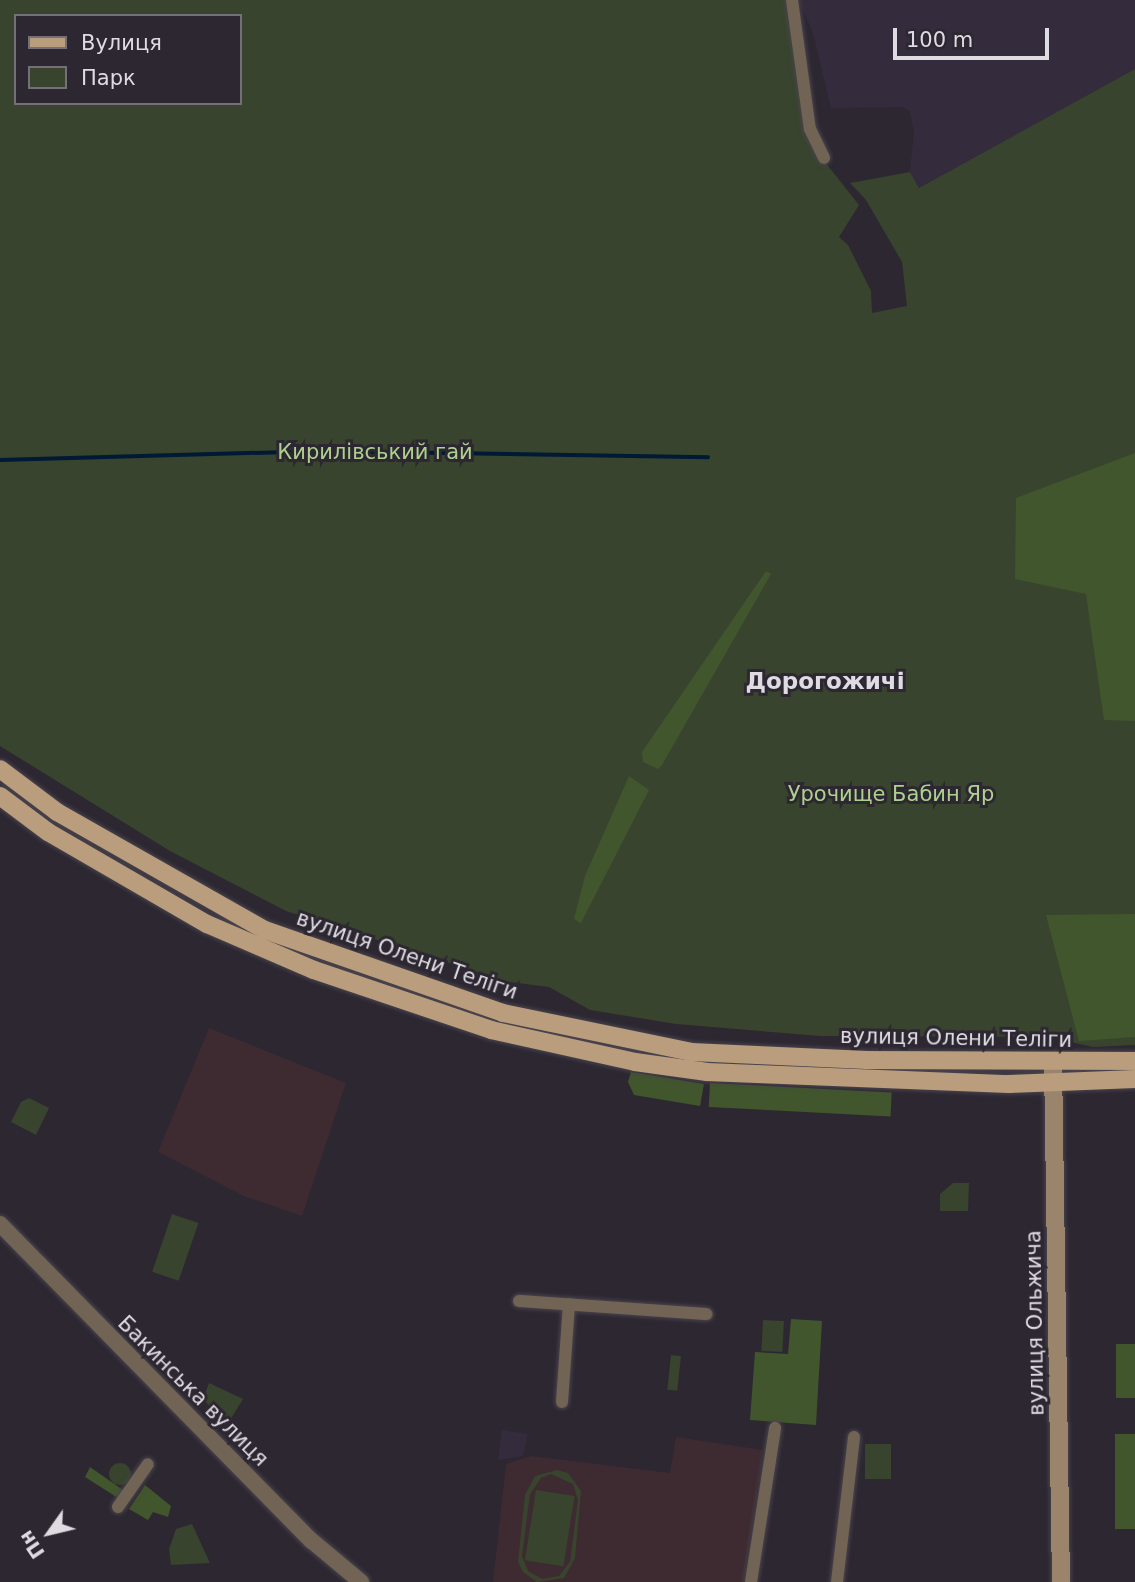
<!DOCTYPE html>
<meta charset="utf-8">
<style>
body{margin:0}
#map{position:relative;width:1135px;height:1582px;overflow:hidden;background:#2c2731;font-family:"DejaVu Sans",sans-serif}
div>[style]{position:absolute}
.built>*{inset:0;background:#342c3c}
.education>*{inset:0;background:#3e2b31}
.green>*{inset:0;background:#38442d;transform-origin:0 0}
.round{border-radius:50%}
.forest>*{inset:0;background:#42562e;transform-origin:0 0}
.stream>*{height:3.5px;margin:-1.75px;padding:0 1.75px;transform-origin:1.75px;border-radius:1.75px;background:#001935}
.roads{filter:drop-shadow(0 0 2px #49444d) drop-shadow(0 0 2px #49444d)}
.minor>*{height:12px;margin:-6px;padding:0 6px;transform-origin:6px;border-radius:6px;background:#726454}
.tertiary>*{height:16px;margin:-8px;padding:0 8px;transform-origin:8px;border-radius:8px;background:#726454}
.secondary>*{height:18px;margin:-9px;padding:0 9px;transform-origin:9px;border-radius:9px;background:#9a846b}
.primary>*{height:18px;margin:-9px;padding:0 9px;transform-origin:9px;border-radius:9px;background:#ba9d7d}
span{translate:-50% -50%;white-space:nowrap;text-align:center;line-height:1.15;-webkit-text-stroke:6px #2c2731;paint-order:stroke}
.park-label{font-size:21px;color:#aed08e}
.street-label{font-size:21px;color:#dfdbe3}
.neighbourhood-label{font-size:23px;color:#dfdbe3;font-weight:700}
.legend{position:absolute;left:14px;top:14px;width:228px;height:91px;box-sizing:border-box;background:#2c2731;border:2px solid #746f78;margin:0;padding:9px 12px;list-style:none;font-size:21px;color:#dfdbe3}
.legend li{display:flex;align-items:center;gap:14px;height:35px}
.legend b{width:35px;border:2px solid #746f78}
.north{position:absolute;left:14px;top:1498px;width:70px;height:70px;-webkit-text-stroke:5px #2c2731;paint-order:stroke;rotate:236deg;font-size:19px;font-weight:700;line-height:28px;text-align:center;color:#dfdbe3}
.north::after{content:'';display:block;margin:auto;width:24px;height:32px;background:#dfdbe3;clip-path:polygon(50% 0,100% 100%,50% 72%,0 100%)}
.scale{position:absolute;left:893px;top:28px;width:156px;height:32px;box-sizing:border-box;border:4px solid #dfdbe3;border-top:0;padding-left:9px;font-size:21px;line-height:24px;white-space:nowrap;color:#dfdbe3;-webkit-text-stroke:5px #2c2731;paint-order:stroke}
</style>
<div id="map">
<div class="built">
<div style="clip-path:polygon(798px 0,1135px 0,1135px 69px,919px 188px,910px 172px,914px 132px,910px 111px,902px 107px,831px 108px,812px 30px)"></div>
<div style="clip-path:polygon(502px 1430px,528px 1434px,523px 1456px,498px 1460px)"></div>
</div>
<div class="education">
<div style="clip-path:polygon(209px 1028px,346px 1083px,302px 1216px,244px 1196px,158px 1152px)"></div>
<div style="clip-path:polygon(676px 1437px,763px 1450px,744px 1582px,493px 1582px,506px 1464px,531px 1456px,670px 1473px)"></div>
</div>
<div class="green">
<div style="clip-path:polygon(evenodd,0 0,790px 0,821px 157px,859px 205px,839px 237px,848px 245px,871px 291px,872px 313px,907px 306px,902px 262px,866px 200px,850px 183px,910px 172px,919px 188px,1135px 69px,1135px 1045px,1093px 1047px,1048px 1037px,820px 1036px,676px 1024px,590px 1010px,549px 987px,509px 982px,286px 911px,170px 851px,0 746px,0 0,16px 16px,240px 16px,240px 103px,16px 103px,16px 16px)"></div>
<div style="clip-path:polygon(29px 1098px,49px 1108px,36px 1135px,11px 1122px,21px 1102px)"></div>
<div style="clip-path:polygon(953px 1183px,969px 1183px,968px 1211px,940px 1211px,940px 1194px)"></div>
<div style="left:172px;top:1214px;width:28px;height:61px;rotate:19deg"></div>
<div style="left:763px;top:1320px;width:21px;height:31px;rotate:3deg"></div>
<div style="left:671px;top:1355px;width:10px;height:35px;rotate:6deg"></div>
<div style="clip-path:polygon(209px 1383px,243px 1399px,227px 1425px,203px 1399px)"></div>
<div style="left:865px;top:1444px;width:26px;height:35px"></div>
<div class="round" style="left:109px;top:1463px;width:22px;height:22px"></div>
<div style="clip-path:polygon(evenodd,557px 1470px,568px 1473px,581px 1491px,575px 1558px,564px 1578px,537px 1582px,523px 1572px,518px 1562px,525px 1495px,535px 1476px,557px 1470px,551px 1474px,573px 1484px,578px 1500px,570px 1562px,559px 1576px,542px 1579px,528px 1571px,522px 1556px,530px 1494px,541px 1478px,551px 1474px)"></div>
<div style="left:536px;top:1490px;width:39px;height:71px;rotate:9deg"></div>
<div style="clip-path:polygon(192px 1524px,210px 1563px,171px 1565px,169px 1549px,176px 1529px)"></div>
</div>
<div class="forest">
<div style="clip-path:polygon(1135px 453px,1135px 721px,1104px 720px,1086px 594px,1015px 579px,1016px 498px)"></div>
<div style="clip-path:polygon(766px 571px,771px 574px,662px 765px,658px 769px,643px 762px,642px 752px)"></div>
<div style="clip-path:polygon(629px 776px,649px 790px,581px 923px,574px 919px,585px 876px)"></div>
<div style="clip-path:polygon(1135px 914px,1135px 1037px,1079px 1041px,1046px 915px)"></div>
<div style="clip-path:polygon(631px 1072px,704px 1084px,700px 1106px,634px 1095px,628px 1082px)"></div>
<div style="left:710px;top:1083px;width:182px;height:24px;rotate:3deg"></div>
<div style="clip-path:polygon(791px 1319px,822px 1321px,816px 1425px,750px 1420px,755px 1352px,788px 1354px)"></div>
<div style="left:1116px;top:1344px;width:19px;height:54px"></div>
<div style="left:1115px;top:1434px;width:20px;height:95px"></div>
<div style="clip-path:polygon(90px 1467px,123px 1490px,118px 1498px,85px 1477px)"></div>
<div style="clip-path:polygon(145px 1485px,171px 1506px,168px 1517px,153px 1512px,148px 1520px,129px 1509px)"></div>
</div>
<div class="stream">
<div style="left:0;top:460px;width:314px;rotate:-1.6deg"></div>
<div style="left:314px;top:451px;width:394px;rotate:0.9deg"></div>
</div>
<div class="roads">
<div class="minor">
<div style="left:792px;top:0;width:130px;rotate:82.1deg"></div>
<div style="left:810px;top:129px;width:32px;rotate:64deg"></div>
<div style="left:519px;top:1301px;width:188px;rotate:4deg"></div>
<div style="left:562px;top:1402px;width:98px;rotate:-85.9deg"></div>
<div style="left:118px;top:1507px;width:52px;rotate:-55.1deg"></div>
<div style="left:751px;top:1582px;width:156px;rotate:-81.1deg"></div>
<div style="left:837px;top:1582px;width:146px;rotate:-83.3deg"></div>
</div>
<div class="tertiary">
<div style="left:0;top:1224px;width:445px;rotate:45.5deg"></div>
<div style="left:312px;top:1541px;width:64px;rotate:39.9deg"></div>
</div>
<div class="secondary">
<div style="left:1053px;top:1063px;width:519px;rotate:89.12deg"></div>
</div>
<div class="primary">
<div style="left:0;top:769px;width:71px;rotate:37deg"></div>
<div style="left:57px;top:812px;width:239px;rotate:29.6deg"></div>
<div style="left:265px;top:930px;width:252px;rotate:19.2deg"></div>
<div style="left:503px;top:1013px;width:192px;rotate:11.7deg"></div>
<div style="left:691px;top:1052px;width:176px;rotate:2.6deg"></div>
<div style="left:867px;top:1060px;width:268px;rotate:0.2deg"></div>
<div style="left:0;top:796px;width:60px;rotate:36.9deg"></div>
<div style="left:48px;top:832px;width:184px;rotate:30.1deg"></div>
<div style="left:207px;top:924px;width:116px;rotate:23.3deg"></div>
<div style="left:314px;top:970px;width:187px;rotate:18.7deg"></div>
<div style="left:491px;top:1030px;width:148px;rotate:12.5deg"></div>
<div style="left:635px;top:1062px;width:73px;rotate:7.9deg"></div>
<div style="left:707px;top:1072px;width:302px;rotate:2.3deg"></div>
<div style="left:1009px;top:1084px;width:126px;rotate:-2.3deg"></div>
</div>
</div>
<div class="park-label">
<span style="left:375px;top:452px">Кирилівський гай</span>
<span style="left:891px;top:794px">Урочище Бабин Яр</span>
</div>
<div class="street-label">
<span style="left:407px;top:955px;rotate:19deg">вулиця Олени Теліги</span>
<span style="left:956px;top:1038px;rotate:1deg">вулиця Олени Теліги</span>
<span style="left:1035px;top:1323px;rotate:-91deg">вулиця Ольжича</span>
<span style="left:193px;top:1391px;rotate:45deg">Бакинська вулиця</span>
</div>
<div class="neighbourhood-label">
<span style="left:825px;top:681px">Дорогожичі</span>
</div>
<ul class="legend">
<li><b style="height:9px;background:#ba9d7d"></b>Вулиця</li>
<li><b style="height:19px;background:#38442d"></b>Парк</li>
</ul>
<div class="north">Пн</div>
<div class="scale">100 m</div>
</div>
